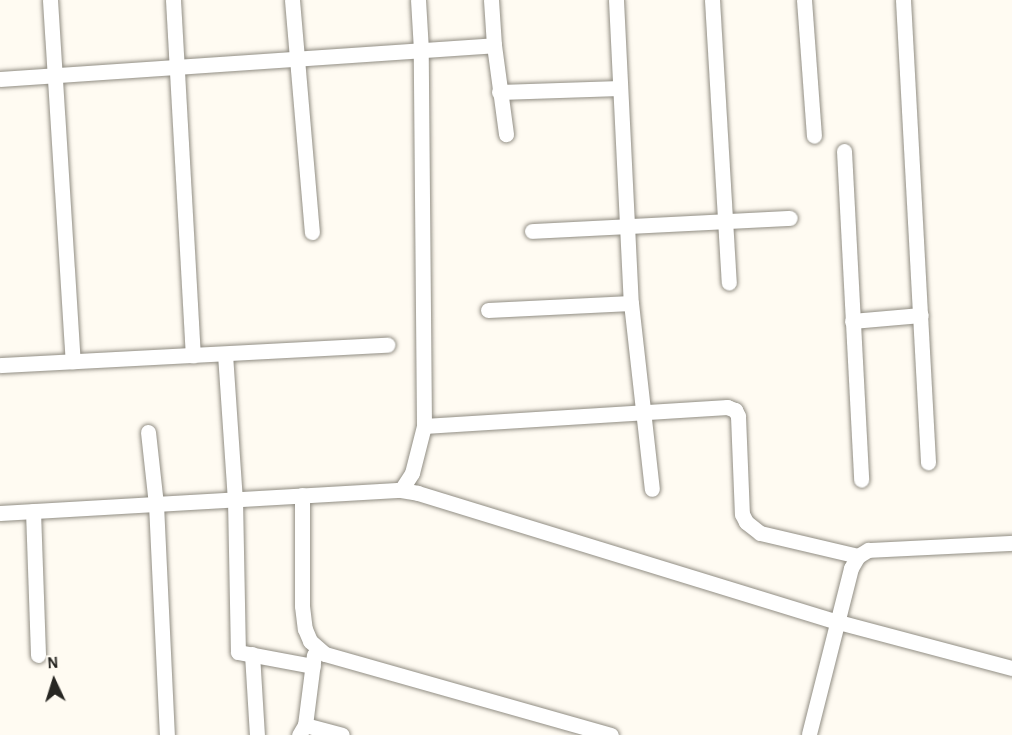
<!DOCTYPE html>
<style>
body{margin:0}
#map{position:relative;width:1012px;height:735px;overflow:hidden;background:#fffbf2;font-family:"Alegreya Sans",sans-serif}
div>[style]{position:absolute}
.roads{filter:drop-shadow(0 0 2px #918d83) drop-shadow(0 0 2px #918d83)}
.street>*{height:15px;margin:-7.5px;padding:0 7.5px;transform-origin:7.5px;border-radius:7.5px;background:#fff}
span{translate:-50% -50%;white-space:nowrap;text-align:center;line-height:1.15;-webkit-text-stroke:6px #fffbf2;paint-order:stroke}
.north{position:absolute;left:24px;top:651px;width:60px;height:60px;-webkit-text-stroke:4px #fffbf2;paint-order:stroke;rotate:356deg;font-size:16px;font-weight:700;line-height:24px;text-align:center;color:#272622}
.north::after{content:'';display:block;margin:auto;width:21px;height:27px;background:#272622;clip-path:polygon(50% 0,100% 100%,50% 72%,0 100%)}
</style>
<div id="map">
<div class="roads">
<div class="street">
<div style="left:50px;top:0;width:362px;rotate:86.4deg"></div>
<div style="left:173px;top:0;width:356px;rotate:86.8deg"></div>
<div style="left:292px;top:0;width:233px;rotate:85.1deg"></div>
<div style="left:491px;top:0;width:45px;rotate:86.2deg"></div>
<div style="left:494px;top:45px;width:90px;rotate:82.3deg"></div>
<div style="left:616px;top:0;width:303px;rotate:87.2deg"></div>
<div style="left:631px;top:303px;width:187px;rotate:83.6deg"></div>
<div style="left:712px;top:0;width:283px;rotate:86.6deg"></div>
<div style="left:804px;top:0;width:136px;rotate:85.8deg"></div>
<div style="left:903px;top:0;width:463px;rotate:86.9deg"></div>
<div style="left:0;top:79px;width:495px;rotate:-3.9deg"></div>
<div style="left:499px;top:92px;width:121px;rotate:-1.9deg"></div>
<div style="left:844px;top:151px;width:329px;rotate:87deg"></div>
<div style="left:532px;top:231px;width:258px;rotate:-2.9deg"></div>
<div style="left:488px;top:310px;width:143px;rotate:-2.8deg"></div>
<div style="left:852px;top:321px;width:69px;rotate:-5deg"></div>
<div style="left:225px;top:354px;width:145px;rotate:86.1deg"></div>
<div style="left:235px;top:499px;width:153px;rotate:88.9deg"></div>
<div style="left:238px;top:652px;width:76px;rotate:10.6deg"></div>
<div style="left:0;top:365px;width:388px;rotate:-3deg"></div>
<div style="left:424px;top:426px;width:304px;rotate:-3.6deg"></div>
<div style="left:727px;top:407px;width:9px;rotate:21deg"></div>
<div style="left:735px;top:410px;width:7px;rotate:63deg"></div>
<div style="left:738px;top:416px;width:98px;rotate:87.7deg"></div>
<div style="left:742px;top:514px;width:9px;rotate:63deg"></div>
<div style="left:746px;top:522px;width:18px;rotate:38deg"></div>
<div style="left:760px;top:533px;width:101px;rotate:13.2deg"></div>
<div style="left:148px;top:432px;width:72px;rotate:83.7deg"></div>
<div style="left:156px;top:504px;width:231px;rotate:87.3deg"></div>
<div style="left:401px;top:490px;width:20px;rotate:-57deg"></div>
<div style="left:412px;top:473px;width:49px;rotate:-75.7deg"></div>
<div style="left:424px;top:426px;width:376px;rotate:-90.5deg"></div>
<div style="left:421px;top:50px;width:50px;rotate:-93.4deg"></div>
<div style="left:302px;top:495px;width:111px;rotate:90deg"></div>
<div style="left:302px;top:606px;width:23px;rotate:83deg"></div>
<div style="left:305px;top:629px;width:13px;rotate:67deg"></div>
<div style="left:310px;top:641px;width:20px;rotate:41deg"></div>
<div style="left:325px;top:654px;width:297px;rotate:15.8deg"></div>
<div style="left:33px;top:511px;width:144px;rotate:88deg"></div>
<div style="left:0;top:513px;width:402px;rotate:-3.3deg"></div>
<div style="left:401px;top:490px;width:17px;rotate:10deg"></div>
<div style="left:418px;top:493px;width:439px;rotate:17.1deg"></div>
<div style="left:838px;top:622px;width:180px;rotate:14.8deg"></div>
<div style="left:252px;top:654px;width:81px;rotate:86.5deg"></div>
<div style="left:305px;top:725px;width:38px;rotate:15deg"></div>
<div style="left:809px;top:734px;width:171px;rotate:-75.8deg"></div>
<div style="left:851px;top:568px;width:14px;rotate:-60deg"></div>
<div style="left:858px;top:556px;width:12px;rotate:-31deg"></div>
<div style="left:868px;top:550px;width:144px;rotate:-2.8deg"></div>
<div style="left:299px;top:735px;width:12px;rotate:-59deg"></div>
<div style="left:305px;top:725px;width:71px;rotate:-82.7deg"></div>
</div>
</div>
<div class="north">N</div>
</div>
